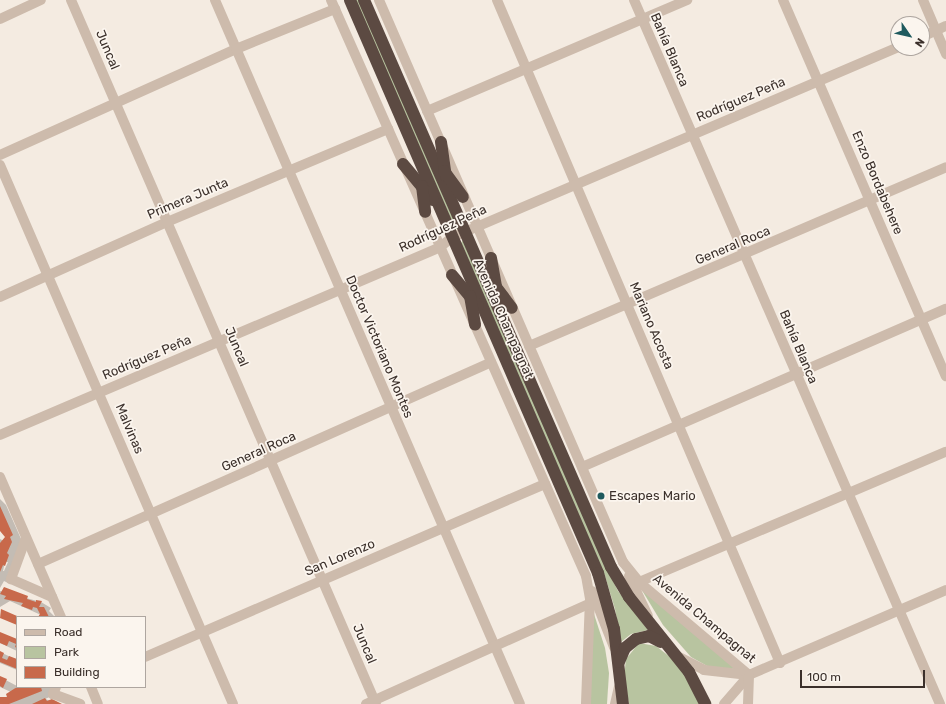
<!DOCTYPE html>
<meta charset="utf-8">
<style>
body{margin:0}
#map{position:relative;width:946px;height:704px;overflow:hidden;background:#f4ebe1;font-family:Rubik,sans-serif}
div>[style]{position:absolute}
.green>*{inset:0;background:#b8c4a0}
.shadow>*{inset:0;background:#0003}
.building>*{inset:0;background:#c8694b}
.minor>*{height:10px;margin:-5px;padding:0 5px;transform-origin:5px;border-radius:5px;background:#cdbbac}
.highway>*{height:12px;margin:-6px;padding:0 6px;transform-origin:6px;border-radius:6px;background:#5c4a42}
.dots>*{width:11px;height:11px;translate:-50% -50%;box-sizing:border-box;border:2px solid #fbf5ee;border-radius:50%}
span{translate:-50% -50%;white-space:nowrap;text-align:center;line-height:1.15;-webkit-text-stroke:3.5px #fbf5ee;paint-order:stroke}
.street-label{font-size:13px;color:#3b302b}
.poi-label{font-size:13px;color:#3b302b}
.left{translate:0 -50%;text-align:left}
.legend{position:absolute;left:16px;top:616px;width:130px;height:72px;box-sizing:border-box;background:#fbf5ee;border:1px solid #aea6a0;margin:0;padding:5px 7px;list-style:none;font-size:12px;color:#3b302b}
.legend li{display:flex;align-items:center;gap:8px;height:20px}
.legend b{width:20px;border:1px solid #aea6a0}
.north{position:absolute;left:890px;top:16px;width:40px;height:40px;box-sizing:border-box;background:#fbf5ee;border:1px solid #aea6a0;border-radius:50%;rotate:124deg;font-size:11px;font-weight:700;line-height:16px;text-align:center;color:#3b302b}
.north::after{content:'';display:block;margin:auto;width:14px;height:18px;background:#1f5a5e;clip-path:polygon(50% 0,100% 100%,50% 72%,0 100%)}
.scale{position:absolute;left:800px;top:670px;width:125px;height:18px;box-sizing:border-box;border:2px solid #3b302b;border-top:0;padding-left:5px;font-size:12px;line-height:14px;white-space:nowrap;color:#3b302b;-webkit-text-stroke:3px #fbf5ee;paint-order:stroke}
</style>
<div id="map">
<div class="green">
<div style="clip-path:polygon(355px 0,361px 0,459px 229px,455px 229px)"></div>
<div style="clip-path:polygon(463px 240px,610px 575px,618px 591px,648px 630px,631px 634px,621px 642px,615px 609px,605px 576px,461px 243px)"></div>
<div style="clip-path:polygon(640px 587px,736px 669px,709px 667px,691px 657px,663px 625px)"></div>
<div style="clip-path:polygon(593px 611px,605px 648px,609px 673px,607px 704px,590px 704px)"></div>
<div style="clip-path:polygon(639px 643px,656px 646px,670px 657px,683px 673px,700px 704px,629px 704px,624px 677px,626px 659px)"></div>
</div>
<div class="shadow">
<div style="clip-path:polygon(evenodd,0 499px,6px 505px,22px 541px,8px 583px,4px 581px,0 588px,0 539px,4px 541px,6px 536px,0 529px,0 499px,5px 562px,8px 562px,4px 571px,3px 571px,5px 562px)"></div>
<div style="clip-path:polygon(0 591px,41px 602px,51px 608px,49px 611px,55px 617px,38px 617px,41px 615px,10px 601px,0 607px)"></div>
<div style="clip-path:polygon(0 633px,17px 640px,17px 651px,0 643px)"></div>
<div style="clip-path:polygon(0 652px,17px 660px,17px 670px,0 663px)"></div>
<div style="clip-path:polygon(0 677px,17px 686px,15px 689px,57px 687px,52px 696px,45px 699px,60px 704px,0 704px,0 697px,3px 699px,13px 693px,0 687px)"></div>
</div>
<div class="building">
<div style="clip-path:polygon(0 506px,13px 535px,10px 537px,12px 542px,7px 553px,9px 555px,5px 566px,3px 565px,0 572px,0 543px,5px 537px,0 531px)"></div>
<div style="clip-path:polygon(4px 587px,28px 596px,27px 599px,36px 602px,36px 600px,42px 601px,39px 607px,44px 607px,49px 617px,38px 617px,40px 614px,37px 608px,33px 607px,32px 610px,21px 606px,23px 603px,4px 599px,6px 596px,0 594px)"></div>
<div style="clip-path:polygon(1px 609px,17px 616px,17px 625px,0 618px)"></div>
<div style="clip-path:polygon(0 632px,17px 639px,17px 648px,15px 647px,16px 644px,9px 641px,7px 646px,0 643px)"></div>
<div style="clip-path:polygon(0 651px,4px 653px,2px 658px,7px 660px,9px 656px,17px 659px,17px 669px,0 662px)"></div>
<div style="clip-path:polygon(0 676px,7px 679px,3px 688px,0 686px)"></div>
<div style="clip-path:polygon(17px 687px,41px 687px,42px 691px,9px 704px,0 704px,0 697px,7px 697px,6px 694px)"></div>
<div style="clip-path:polygon(45px 698px,47px 701px,52px 699px,62px 704px,32px 704px)"></div>
</div>
<div class="minor">
<div style="left:71px;top:0;width:767px;rotate:66.58deg"></div>
<div style="left:215px;top:0;width:767px;rotate:66.58deg"></div>
<div style="left:331px;top:0;width:630px;rotate:66.12deg"></div>
<div style="left:586px;top:576px;width:23px;rotate:80deg"></div>
<div style="left:590px;top:599px;width:105px;rotate:92.2deg"></div>
<div style="left:379px;top:0;width:613px;rotate:66.53deg"></div>
<div style="left:623px;top:562px;width:26px;rotate:51deg"></div>
<div style="left:639px;top:582px;width:144px;rotate:40.2deg"></div>
<div style="left:497px;top:0;width:721px;rotate:66.88deg"></div>
<div style="left:634px;top:0;width:768px;rotate:66.51deg"></div>
<div style="left:783px;top:0;width:410px;rotate:66.6deg"></div>
<div style="left:923px;top:0;width:59px;rotate:66.9deg"></div>
<div style="left:0;top:19px;width:45px;rotate:-24.9deg"></div>
<div style="left:922px;top:37px;width:26px;rotate:-25deg"></div>
<div style="left:427px;top:111px;width:283px;rotate:-23.1deg"></div>
<div style="left:0;top:155px;width:259px;rotate:-24.2deg"></div>
<div style="left:236px;top:49px;width:107px;rotate:-22deg"></div>
<div style="left:0;top:165px;width:587px;rotate:66.62deg"></div>
<div style="left:0;top:297px;width:183px;rotate:-24.2deg"></div>
<div style="left:167px;top:222px;width:240px;rotate:-22.8deg"></div>
<div style="left:529px;top:346px;width:454px;rotate:-23.2deg"></div>
<div style="left:0;top:435px;width:478px;rotate:-23.1deg"></div>
<div style="left:440px;top:247px;width:16px;rotate:-38deg"></div>
<div style="left:453px;top:237px;width:484px;rotate:-23.1deg"></div>
<div style="left:582px;top:467px;width:397px;rotate:-23.5deg"></div>
<div style="left:0;top:477px;width:153px;rotate:66.5deg"></div>
<div style="left:26px;top:538px;width:44px;rotate:110.1deg"></div>
<div style="left:11px;top:579px;width:45px;rotate:23.7deg"></div>
<div style="left:38px;top:564px;width:496px;rotate:-24deg"></div>
<div style="left:629px;top:576px;width:44px;rotate:64.6deg"></div>
<div style="left:639px;top:582px;width:333px;rotate:-23deg"></div>
<div style="left:592px;top:591px;width:60px;rotate:68.6deg"></div>
<div style="left:145px;top:657px;width:436px;rotate:-23.4deg"></div>
<div style="left:679px;top:657px;width:28px;rotate:27deg"></div>
<div style="left:704px;top:670px;width:45px;rotate:6.3deg"></div>
<div style="left:749px;top:675px;width:215px;rotate:-23.3deg"></div>
<div style="left:56px;top:687px;width:8px;rotate:113deg"></div>
<div style="left:53px;top:694px;width:29px;rotate:20deg"></div>
<div style="left:91px;top:687px;width:18px;rotate:68deg"></div>
<div style="left:366px;top:704px;width:244px;rotate:-24.2deg"></div>
<div style="left:615px;top:704px;width:17px;rotate:-77deg"></div>
<div style="left:724px;top:704px;width:38px;rotate:-49deg"></div>
<div style="left:748px;top:704px;width:29px;rotate:-88deg"></div>
</div>
<div class="highway">
<div style="left:350px;top:0;width:624px;rotate:66.6deg"></div>
<div style="left:598px;top:573px;width:58px;rotate:74.1deg"></div>
<div style="left:614px;top:629px;width:76px;rotate:83.2deg"></div>
<div style="left:364px;top:0;width:618px;rotate:66.46deg"></div>
<div style="left:611px;top:567px;width:35px;rotate:59deg"></div>
<div style="left:629px;top:597px;width:96px;rotate:51.3deg"></div>
<div style="left:689px;top:672px;width:36px;rotate:63deg"></div>
<div style="left:441px;top:142px;width:34px;rotate:82deg"></div>
<div style="left:403px;top:164px;width:47px;rotate:50.2deg"></div>
<div style="left:444px;top:171px;width:32px;rotate:54deg"></div>
<div style="left:422px;top:186px;width:26px;rotate:83deg"></div>
<div style="left:491px;top:258px;width:34px;rotate:80deg"></div>
<div style="left:452px;top:275px;width:40px;rotate:50deg"></div>
<div style="left:493px;top:283px;width:31px;rotate:53deg"></div>
<div style="left:470px;top:296px;width:29px;rotate:80deg"></div>
<div style="left:619px;top:662px;width:15px;rotate:-67deg"></div>
<div style="left:625px;top:648px;width:14px;rotate:-39deg"></div>
<div style="left:636px;top:639px;width:13px;rotate:-13deg"></div>
<div style="left:649px;top:636px;width:13px;rotate:27deg"></div>
</div>
<div class="dots">
<div style="left:601px;top:496px;background:#1f5a5e"></div>
</div>
<div class="street-label">
<span style="left:107px;top:50px;rotate:67deg">Juncal</span>
<span style="left:669px;top:50px;rotate:67deg">Bahía Blanca</span>
<span style="left:741px;top:100px;rotate:-23deg">Rodríguez Peña</span>
<span style="left:877px;top:183px;rotate:67deg">Enzo Bordabehere</span>
<span style="left:188px;top:199px;rotate:-23deg">Primera Junta</span>
<span style="left:443px;top:229px;rotate:-25deg">Rodríguez Peña</span>
<span style="left:733px;top:246px;rotate:-23deg">General Roca</span>
<span style="left:503px;top:319px;rotate:66deg">Avenida Champagnat</span>
<span style="left:651px;top:326px;rotate:67deg">Mariano Acosta</span>
<span style="left:236px;top:347px;rotate:67deg">Juncal</span>
<span style="left:379px;top:347px;rotate:67deg">Doctor Victoriano Montes</span>
<span style="left:798px;top:347px;rotate:67deg">Bahía Blanca</span>
<span style="left:147px;top:358px;rotate:-23deg">Rodríguez Peña</span>
<span style="left:129px;top:429px;rotate:67deg">Malvinas</span>
<span style="left:259px;top:452px;rotate:-24deg">General Roca</span>
<span style="left:340px;top:558px;rotate:-23deg">San Lorenzo</span>
<span style="left:704px;top:619px;rotate:40deg">Avenida Champagnat</span>
<span style="left:364px;top:644px;rotate:67deg">Juncal</span>
</div>
<div class="poi-label">
<span class="left" style="left:609px;top:496px">Escapes Mario</span>
</div>
<ul class="legend">
<li><b style="height:5px;background:#cdbbac"></b>Road</li>
<li><b style="height:11px;background:#b8c4a0"></b>Park</li>
<li><b style="height:11px;background:#c8694b"></b>Building</li>
</ul>
<div class="north">N</div>
<div class="scale">100 m</div>
</div>
